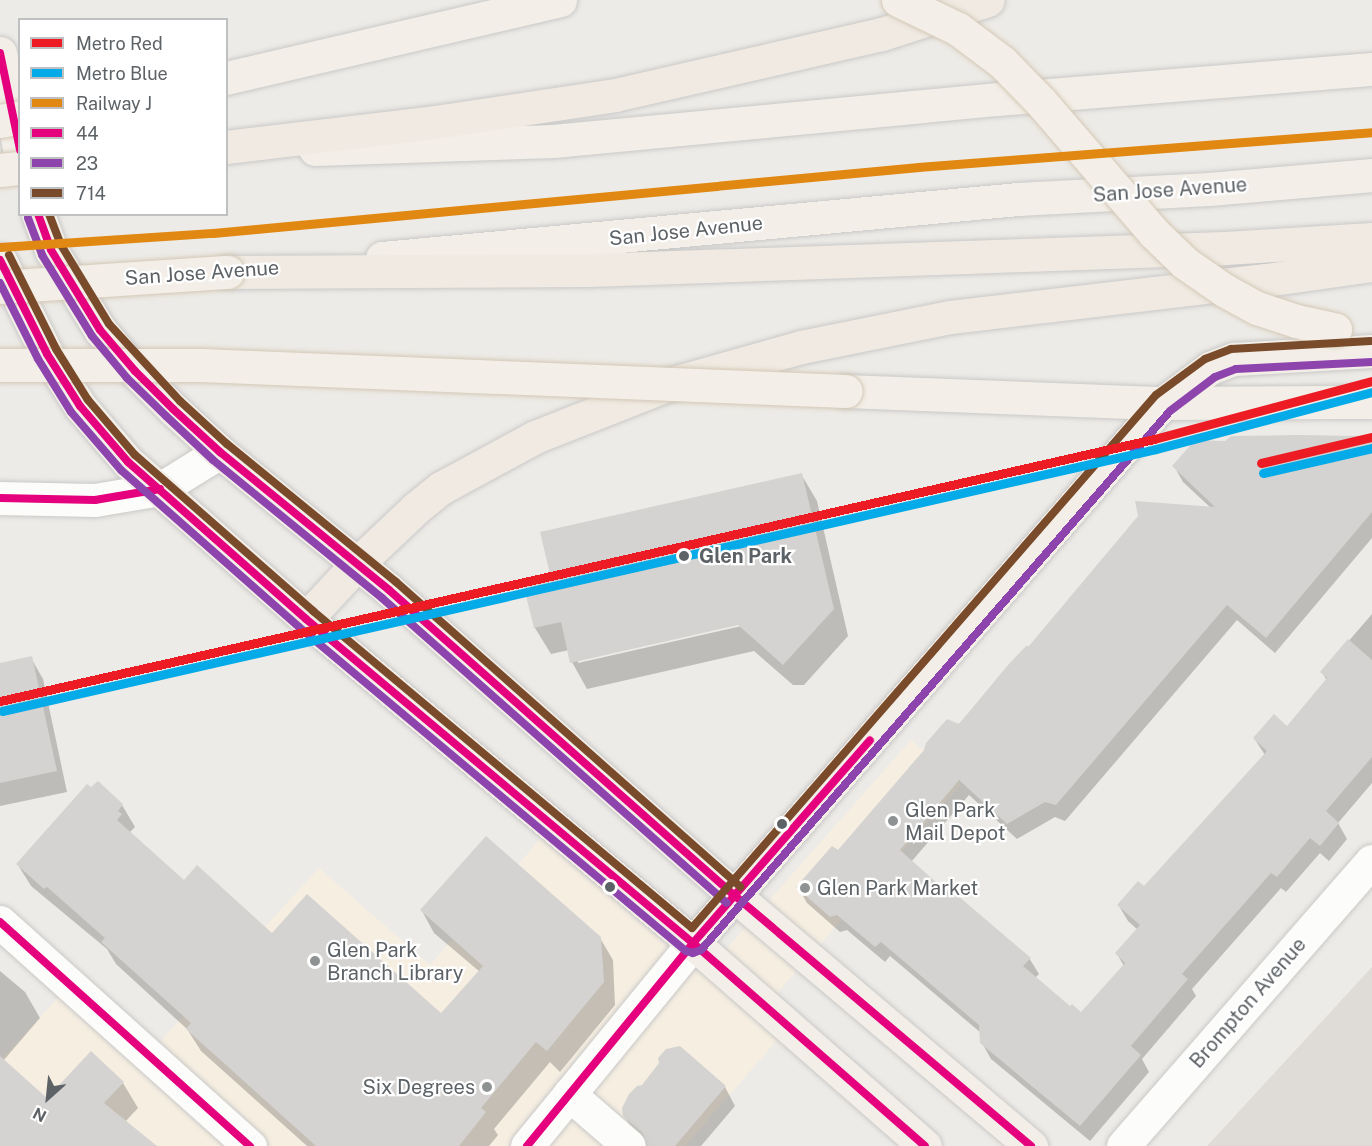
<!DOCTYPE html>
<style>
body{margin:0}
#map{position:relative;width:1372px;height:1146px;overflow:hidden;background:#edebe7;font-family:"Public Sans",sans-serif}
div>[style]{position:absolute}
.commercial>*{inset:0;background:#f6eee1}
.education>*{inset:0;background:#dfdbd7}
.shadow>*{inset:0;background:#0003}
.building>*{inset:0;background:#d4d3d1}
.roads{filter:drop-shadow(0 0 2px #c9c9c8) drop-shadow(0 0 2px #c9c9c8)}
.minor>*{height:33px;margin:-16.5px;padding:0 16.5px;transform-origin:16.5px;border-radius:16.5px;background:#fcfcfb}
.major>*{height:33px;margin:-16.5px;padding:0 16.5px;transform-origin:16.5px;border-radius:16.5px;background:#f3efe8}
.highway>*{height:33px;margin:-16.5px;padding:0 16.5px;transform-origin:16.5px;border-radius:16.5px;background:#f0eae2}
.bridges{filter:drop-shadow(0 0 2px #d4c8b6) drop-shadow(0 0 2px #d4c8b6)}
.major-bridge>*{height:33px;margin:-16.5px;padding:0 16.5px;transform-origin:16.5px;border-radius:16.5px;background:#f3efe8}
.bus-1>*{height:8px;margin:-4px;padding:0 4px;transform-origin:4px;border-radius:4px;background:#e5007d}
.bus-2>*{height:8px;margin:-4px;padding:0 4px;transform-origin:4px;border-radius:4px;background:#8e44ad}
.bus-3>*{height:8px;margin:-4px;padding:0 4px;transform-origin:4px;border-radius:4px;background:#7a4b2a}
.rail-1>*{height:9px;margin:-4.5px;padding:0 4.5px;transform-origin:4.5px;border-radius:4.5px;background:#e18813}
.metro-1>*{height:9px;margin:-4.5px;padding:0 4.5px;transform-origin:4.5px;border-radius:4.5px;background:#ed1c24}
.metro-2>*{height:9px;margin:-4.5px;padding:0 4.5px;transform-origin:4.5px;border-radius:4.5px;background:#05aae8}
.dots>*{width:16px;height:16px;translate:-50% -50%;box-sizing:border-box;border:3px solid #fff;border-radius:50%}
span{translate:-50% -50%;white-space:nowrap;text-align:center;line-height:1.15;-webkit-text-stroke:4.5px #fff;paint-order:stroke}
.street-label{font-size:20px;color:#5d6266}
.stop-label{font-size:20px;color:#5d6266;font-weight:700}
.left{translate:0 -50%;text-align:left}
.poi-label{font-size:20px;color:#5d6266}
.right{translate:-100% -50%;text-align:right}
.legend{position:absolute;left:18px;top:18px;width:210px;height:198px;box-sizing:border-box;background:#fff;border:2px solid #bec0c2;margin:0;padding:8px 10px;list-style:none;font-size:18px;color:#5d6266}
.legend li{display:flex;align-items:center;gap:12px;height:30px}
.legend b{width:30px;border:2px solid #bec0c2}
.north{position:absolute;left:18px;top:1068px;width:60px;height:60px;-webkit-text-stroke:4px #fff;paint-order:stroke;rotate:207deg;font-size:16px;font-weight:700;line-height:24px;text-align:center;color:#5d6266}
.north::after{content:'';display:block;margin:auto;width:21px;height:27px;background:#5d6266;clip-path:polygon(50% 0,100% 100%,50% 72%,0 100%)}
</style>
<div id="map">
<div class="commercial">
<div style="clip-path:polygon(911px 740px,961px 784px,756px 1017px,779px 1038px,685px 1146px,0 1146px,0 1061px,78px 976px,156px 1046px,319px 868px,430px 965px,543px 836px,704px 974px)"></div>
</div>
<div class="education">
<div style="clip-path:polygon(1372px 967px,1372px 1146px,1207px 1146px)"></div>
</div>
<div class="shadow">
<div style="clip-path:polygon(1372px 441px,1372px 538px,1275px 653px,1237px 620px,1065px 821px,1055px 817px,1017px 839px,969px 795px,911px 862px,1029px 958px,1039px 974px,1035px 978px,1071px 1008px,1081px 1014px,1124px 966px,1117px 954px,1138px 930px,1128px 921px,1119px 906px,1144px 888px,1265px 755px,1254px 738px,1288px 728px,1327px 681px,1322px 672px,1372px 614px,1372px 783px,1338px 823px,1347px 839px,1329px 861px,1320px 853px,1286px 892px,1281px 888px,1192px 989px,1196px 996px,1142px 1059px,1149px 1072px,1090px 1141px,991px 1059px,982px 1043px,981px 1033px,890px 956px,885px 962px,847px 930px,840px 932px,807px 903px,798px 887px,838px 853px,1030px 648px,1211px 508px,1183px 482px,1174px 466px)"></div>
<div style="clip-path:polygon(evenodd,801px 474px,817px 501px,848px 636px,804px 685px,793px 685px,754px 651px,587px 689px,572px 662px,569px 650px,551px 654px,535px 628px,552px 575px,801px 474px,745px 622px,746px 625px,578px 663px,578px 659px,745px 622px)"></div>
<div style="clip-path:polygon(31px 658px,43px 679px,67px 792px,0 806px,0 665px)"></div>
<div style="clip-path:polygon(98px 783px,122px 805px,135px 827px,130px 832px,184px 882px,272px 935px,441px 1015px,480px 972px,434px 933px,422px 911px,600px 938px,613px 960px,615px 1005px,560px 1072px,550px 1062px,494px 1129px,498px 1135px,489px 1146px,307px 1146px,201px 1051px,187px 1029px,116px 964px,107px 949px,31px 886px,18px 865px)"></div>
<div style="clip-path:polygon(0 971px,25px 992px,40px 1018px,3px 1061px,47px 1100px,123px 1083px,138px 1108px,124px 1123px,151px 1146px,0 1146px)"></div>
<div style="clip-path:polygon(725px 1087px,735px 1106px,701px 1146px,647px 1146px,635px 1134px,624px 1115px)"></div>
</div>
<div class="building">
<div style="clip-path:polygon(1298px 435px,1360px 436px,1372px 442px,1372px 512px,1266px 638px,1227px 605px,1056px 805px,1045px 802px,1007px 824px,959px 780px,900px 850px,947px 892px,950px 889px,1031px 958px,1023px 966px,1070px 1006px,1072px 1004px,1081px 1012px,1125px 963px,1115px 953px,1140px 925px,1117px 905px,1138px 881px,1144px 886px,1267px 751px,1253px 738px,1274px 714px,1287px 726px,1327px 678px,1320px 672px,1348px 639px,1372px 660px,1372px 757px,1326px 811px,1339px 823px,1320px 846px,1310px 838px,1277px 877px,1271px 873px,1182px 974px,1188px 979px,1131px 1046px,1141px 1055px,1080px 1126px,980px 1043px,979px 1025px,881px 942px,875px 947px,837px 915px,830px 917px,796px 887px,832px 846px,838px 850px,924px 750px,926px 743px,947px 719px,959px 724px,1008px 665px,1026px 646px,1029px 646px,1138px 516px,1135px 501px,1215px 507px,1172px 466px,1195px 440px,1225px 441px,1231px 436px)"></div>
<div style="clip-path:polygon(802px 473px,834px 609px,783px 665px,738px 625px,570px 663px,561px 622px,534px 628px,522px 580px,550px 574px,540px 532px)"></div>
<div style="clip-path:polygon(32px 656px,57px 771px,0 783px,0 663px)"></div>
<div style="clip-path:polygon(98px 781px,123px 804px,118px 811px,122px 814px,117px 820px,184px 880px,197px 865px,272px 933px,307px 894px,441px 1013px,483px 966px,420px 910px,486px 836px,601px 937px,604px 982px,547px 1051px,536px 1042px,481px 1108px,486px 1112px,459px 1146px,316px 1146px,186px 1029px,191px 1023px,101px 942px,105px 938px,47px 887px,44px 889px,16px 864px,87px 784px,91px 787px)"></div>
<div style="clip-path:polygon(680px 1046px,726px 1086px,675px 1146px,647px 1146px,642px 1132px,623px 1116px,622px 1108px,629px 1094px,637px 1086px,642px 1085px,659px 1063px,658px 1058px,666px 1049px)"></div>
<div style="clip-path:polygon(91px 1051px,124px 1082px,104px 1103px,157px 1146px,0 1146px,0 1056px,47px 1098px)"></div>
</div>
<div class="roads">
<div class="minor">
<div style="left:0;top:498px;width:95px;rotate:1.2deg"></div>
<div style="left:95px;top:500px;width:66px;rotate:-9.6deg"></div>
<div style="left:160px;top:489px;width:70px;rotate:-31.7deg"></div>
<div style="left:0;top:922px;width:336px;rotate:41.9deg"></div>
<div style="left:569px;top:1094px;width:79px;rotate:40.9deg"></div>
<div style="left:527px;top:1146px;width:262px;rotate:-50.7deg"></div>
<div style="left:1123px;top:1146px;width:378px;rotate:-48.9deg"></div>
</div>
<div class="major">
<div style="left:0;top:53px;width:102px;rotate:78.7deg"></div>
<div style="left:226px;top:78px;width:343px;rotate:-13.1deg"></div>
<div style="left:315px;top:149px;width:238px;rotate:-1.9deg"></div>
<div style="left:553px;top:141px;width:447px;rotate:-5.4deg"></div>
<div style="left:998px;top:99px;width:375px;rotate:-4.6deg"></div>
<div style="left:38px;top:214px;width:38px;rotate:70deg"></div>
<div style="left:51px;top:250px;width:94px;rotate:58.5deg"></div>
<div style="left:100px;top:330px;width:54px;rotate:49.5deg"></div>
<div style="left:135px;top:371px;width:54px;rotate:45deg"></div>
<div style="left:173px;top:409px;width:64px;rotate:42.5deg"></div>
<div style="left:220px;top:452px;width:218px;rotate:39.2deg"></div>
<div style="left:389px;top:590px;width:460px;rotate:41.5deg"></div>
<div style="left:734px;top:895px;width:389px;rotate:40.2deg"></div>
<div style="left:382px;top:258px;width:639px;rotate:-5.3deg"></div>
<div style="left:1018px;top:199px;width:191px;rotate:-3deg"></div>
<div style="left:1209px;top:189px;width:164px;rotate:-4.9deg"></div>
<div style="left:0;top:260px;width:105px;rotate:63.4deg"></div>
<div style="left:47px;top:354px;width:62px;rotate:57.6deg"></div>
<div style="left:80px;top:406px;width:74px;rotate:49.4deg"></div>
<div style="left:128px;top:462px;width:237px;rotate:41.4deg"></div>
<div style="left:306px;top:619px;width:505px;rotate:39.94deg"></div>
<div style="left:693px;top:943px;width:308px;rotate:41.2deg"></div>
<div style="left:845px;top:391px;width:318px;rotate:2.2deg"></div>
<div style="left:1163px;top:403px;width:209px;rotate:-0.3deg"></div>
<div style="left:693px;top:943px;width:716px;rotate:-48.96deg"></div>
<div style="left:1163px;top:403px;width:59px;rotate:-36.7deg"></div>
<div style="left:1210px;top:368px;width:26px;rotate:-21deg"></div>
<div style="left:1234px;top:359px;width:138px;rotate:-3.3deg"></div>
</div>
<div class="highway">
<div style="left:226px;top:147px;width:210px;rotate:-6.8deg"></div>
<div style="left:435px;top:122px;width:182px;rotate:-8.5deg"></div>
<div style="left:615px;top:95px;width:274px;rotate:-12.9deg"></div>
<div style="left:882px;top:34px;width:111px;rotate:-17.8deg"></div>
<div style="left:228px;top:272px;width:361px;rotate:-0.3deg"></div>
<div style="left:589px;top:270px;width:636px;rotate:-1.98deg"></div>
<div style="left:1225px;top:248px;width:147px;rotate:-3.5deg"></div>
<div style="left:306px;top:619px;width:75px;rotate:-47.2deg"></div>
<div style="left:357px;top:564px;width:81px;rotate:-43.5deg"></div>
<div style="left:416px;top:508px;width:32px;rotate:-39deg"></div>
<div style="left:441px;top:488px;width:107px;rotate:-28.5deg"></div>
<div style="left:535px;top:437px;width:142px;rotate:-21.5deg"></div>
<div style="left:667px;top:385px;width:139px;rotate:-15.8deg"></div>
<div style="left:801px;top:347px;width:152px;rotate:-11.4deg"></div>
<div style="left:950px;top:317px;width:318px;rotate:-6.7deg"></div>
<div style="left:1266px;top:280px;width:107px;rotate:-8.1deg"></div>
</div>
</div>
<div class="bridges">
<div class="major-bridge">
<div style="left:898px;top:0;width:67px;rotate:25.8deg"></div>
<div style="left:958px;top:29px;width:55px;rotate:36.9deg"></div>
<div style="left:1002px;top:62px;width:56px;rotate:45.7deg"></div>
<div style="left:1041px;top:102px;width:173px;rotate:49.2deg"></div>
<div style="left:1154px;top:233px;width:43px;rotate:44.1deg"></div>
<div style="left:1185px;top:263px;width:47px;rotate:34.7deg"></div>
<div style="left:1224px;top:290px;width:38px;rotate:29deg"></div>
<div style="left:1257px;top:308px;width:41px;rotate:18.4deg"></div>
<div style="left:1296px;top:321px;width:40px;rotate:12deg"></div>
<div style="left:0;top:121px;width:20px;rotate:-11deg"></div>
<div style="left:0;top:170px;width:20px;rotate:-6deg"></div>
<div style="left:0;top:287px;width:228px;rotate:-3.8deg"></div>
<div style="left:0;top:365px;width:201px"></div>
<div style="left:201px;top:365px;width:645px;rotate:2.31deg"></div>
</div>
</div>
<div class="bus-1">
<div style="left:0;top:53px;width:99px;rotate:78.3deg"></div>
<div style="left:38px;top:214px;width:38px;rotate:70deg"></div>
<div style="left:51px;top:250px;width:94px;rotate:58.5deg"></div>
<div style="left:100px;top:330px;width:54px;rotate:49.5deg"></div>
<div style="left:135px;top:371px;width:54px;rotate:45deg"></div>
<div style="left:173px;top:409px;width:64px;rotate:42.5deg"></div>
<div style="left:220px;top:452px;width:218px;rotate:39.2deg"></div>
<div style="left:389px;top:590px;width:460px;rotate:41.5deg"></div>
<div style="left:734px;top:895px;width:389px;rotate:40.2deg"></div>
<div style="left:0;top:260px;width:105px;rotate:63.4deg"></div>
<div style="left:47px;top:354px;width:62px;rotate:57.6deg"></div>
<div style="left:80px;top:406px;width:74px;rotate:49.4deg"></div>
<div style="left:128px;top:462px;width:237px;rotate:41.4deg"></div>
<div style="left:306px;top:619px;width:505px;rotate:39.94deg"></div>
<div style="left:693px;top:943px;width:308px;rotate:41.2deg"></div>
<div style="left:0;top:498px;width:95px;rotate:1.2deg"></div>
<div style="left:95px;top:500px;width:66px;rotate:-9.6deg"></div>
<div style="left:0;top:922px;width:336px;rotate:41.9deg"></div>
<div style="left:527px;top:1146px;width:262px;rotate:-50.7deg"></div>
<div style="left:693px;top:943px;width:269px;rotate:-48.9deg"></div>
</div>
<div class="bus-2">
<div style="left:28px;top:218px;width:40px;rotate:69deg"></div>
<div style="left:42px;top:255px;width:95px;rotate:58.3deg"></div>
<div style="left:92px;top:336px;width:55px;rotate:50.2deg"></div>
<div style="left:127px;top:378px;width:54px;rotate:44.3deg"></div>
<div style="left:166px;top:416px;width:64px;rotate:43.1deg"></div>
<div style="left:213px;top:460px;width:218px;rotate:39.2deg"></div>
<div style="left:382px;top:598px;width:460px;rotate:41.5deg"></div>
<div style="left:0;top:283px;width:85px;rotate:63.4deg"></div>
<div style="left:38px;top:359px;width:62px;rotate:58.1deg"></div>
<div style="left:71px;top:412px;width:77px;rotate:49.2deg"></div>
<div style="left:121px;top:470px;width:237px;rotate:41.4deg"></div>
<div style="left:299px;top:627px;width:505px;rotate:39.94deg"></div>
<div style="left:686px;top:951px;width:7px;rotate:16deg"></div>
<div style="left:693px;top:953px;width:9px;rotate:-21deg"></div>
<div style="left:701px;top:950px;width:714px;rotate:-48.97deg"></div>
<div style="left:1170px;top:411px;width:56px;rotate:-37.1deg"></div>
<div style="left:1215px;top:377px;width:22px;rotate:-21deg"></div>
<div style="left:1236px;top:369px;width:136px;rotate:-2.9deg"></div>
</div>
<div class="bus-3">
<div style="left:49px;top:214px;width:33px;rotate:69deg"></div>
<div style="left:61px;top:245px;width:92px;rotate:58.7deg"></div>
<div style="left:109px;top:324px;width:105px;rotate:47.3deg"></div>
<div style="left:180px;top:401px;width:64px;rotate:42.5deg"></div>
<div style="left:227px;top:444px;width:218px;rotate:39.2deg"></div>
<div style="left:396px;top:582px;width:460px;rotate:41.5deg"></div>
<div style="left:9px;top:255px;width:105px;rotate:63.4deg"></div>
<div style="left:56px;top:349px;width:60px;rotate:57.9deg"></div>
<div style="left:88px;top:400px;width:72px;rotate:49.5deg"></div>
<div style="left:135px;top:455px;width:237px;rotate:41.2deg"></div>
<div style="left:313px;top:611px;width:494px;rotate:39.9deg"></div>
<div style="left:692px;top:928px;width:707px;rotate:-48.96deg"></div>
<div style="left:1156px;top:395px;width:61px;rotate:-36.3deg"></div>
<div style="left:1205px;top:359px;width:28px;rotate:-21deg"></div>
<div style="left:1231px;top:349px;width:140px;rotate:-3.3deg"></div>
</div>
<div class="rail-1">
<div style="left:0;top:247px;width:213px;rotate:-3.8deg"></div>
<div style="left:213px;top:233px;width:709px;rotate:-5.34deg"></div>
<div style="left:919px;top:167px;width:454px;rotate:-4.4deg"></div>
</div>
<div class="metro-1">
<div style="left:1261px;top:463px;width:114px;rotate:-13.2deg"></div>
<div style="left:0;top:701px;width:1183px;rotate:-12.79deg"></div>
<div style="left:1154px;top:439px;width:226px;rotate:-14.9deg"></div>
</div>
<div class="metro-2">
<div style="left:1263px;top:473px;width:112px;rotate:-12.9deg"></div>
<div style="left:2px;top:711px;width:1183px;rotate:-12.79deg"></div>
<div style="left:1156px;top:449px;width:223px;rotate:-14.8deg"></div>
</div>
<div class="dots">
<div style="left:684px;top:556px;background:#5d6266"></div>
<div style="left:893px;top:821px;background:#8f9293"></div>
<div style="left:782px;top:824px;background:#5d6266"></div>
<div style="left:610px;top:887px;background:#5d6266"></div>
<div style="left:805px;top:888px;background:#8f9293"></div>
<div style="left:315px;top:961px;background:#8f9293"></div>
<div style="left:487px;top:1087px;background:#8f9293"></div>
</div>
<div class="street-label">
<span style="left:1170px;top:190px;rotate:-4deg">San Jose Avenue</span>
<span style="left:686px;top:231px;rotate:-6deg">San Jose Avenue</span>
<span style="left:202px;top:273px;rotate:-4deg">San Jose Avenue</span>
<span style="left:1248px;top:1003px;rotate:-49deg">Brompton Avenue</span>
</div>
<div class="stop-label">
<span class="left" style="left:699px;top:556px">Glen Park</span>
</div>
<div class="poi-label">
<span class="left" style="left:905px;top:822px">Glen Park<br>Mail Depot</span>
<span class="left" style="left:817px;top:888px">Glen Park Market</span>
<span class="left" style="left:327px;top:962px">Glen Park<br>Branch Library</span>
<span class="right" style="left:475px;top:1087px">Six Degrees</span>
</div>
<ul class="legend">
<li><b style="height:8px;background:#ed1c24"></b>Metro Red</li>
<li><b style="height:8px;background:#05aae8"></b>Metro Blue</li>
<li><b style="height:8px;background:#e18813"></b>Railway J</li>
<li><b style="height:8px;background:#e5007d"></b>44</li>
<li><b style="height:8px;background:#8e44ad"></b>23</li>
<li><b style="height:8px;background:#7a4b2a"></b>714</li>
</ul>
<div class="north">N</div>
</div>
